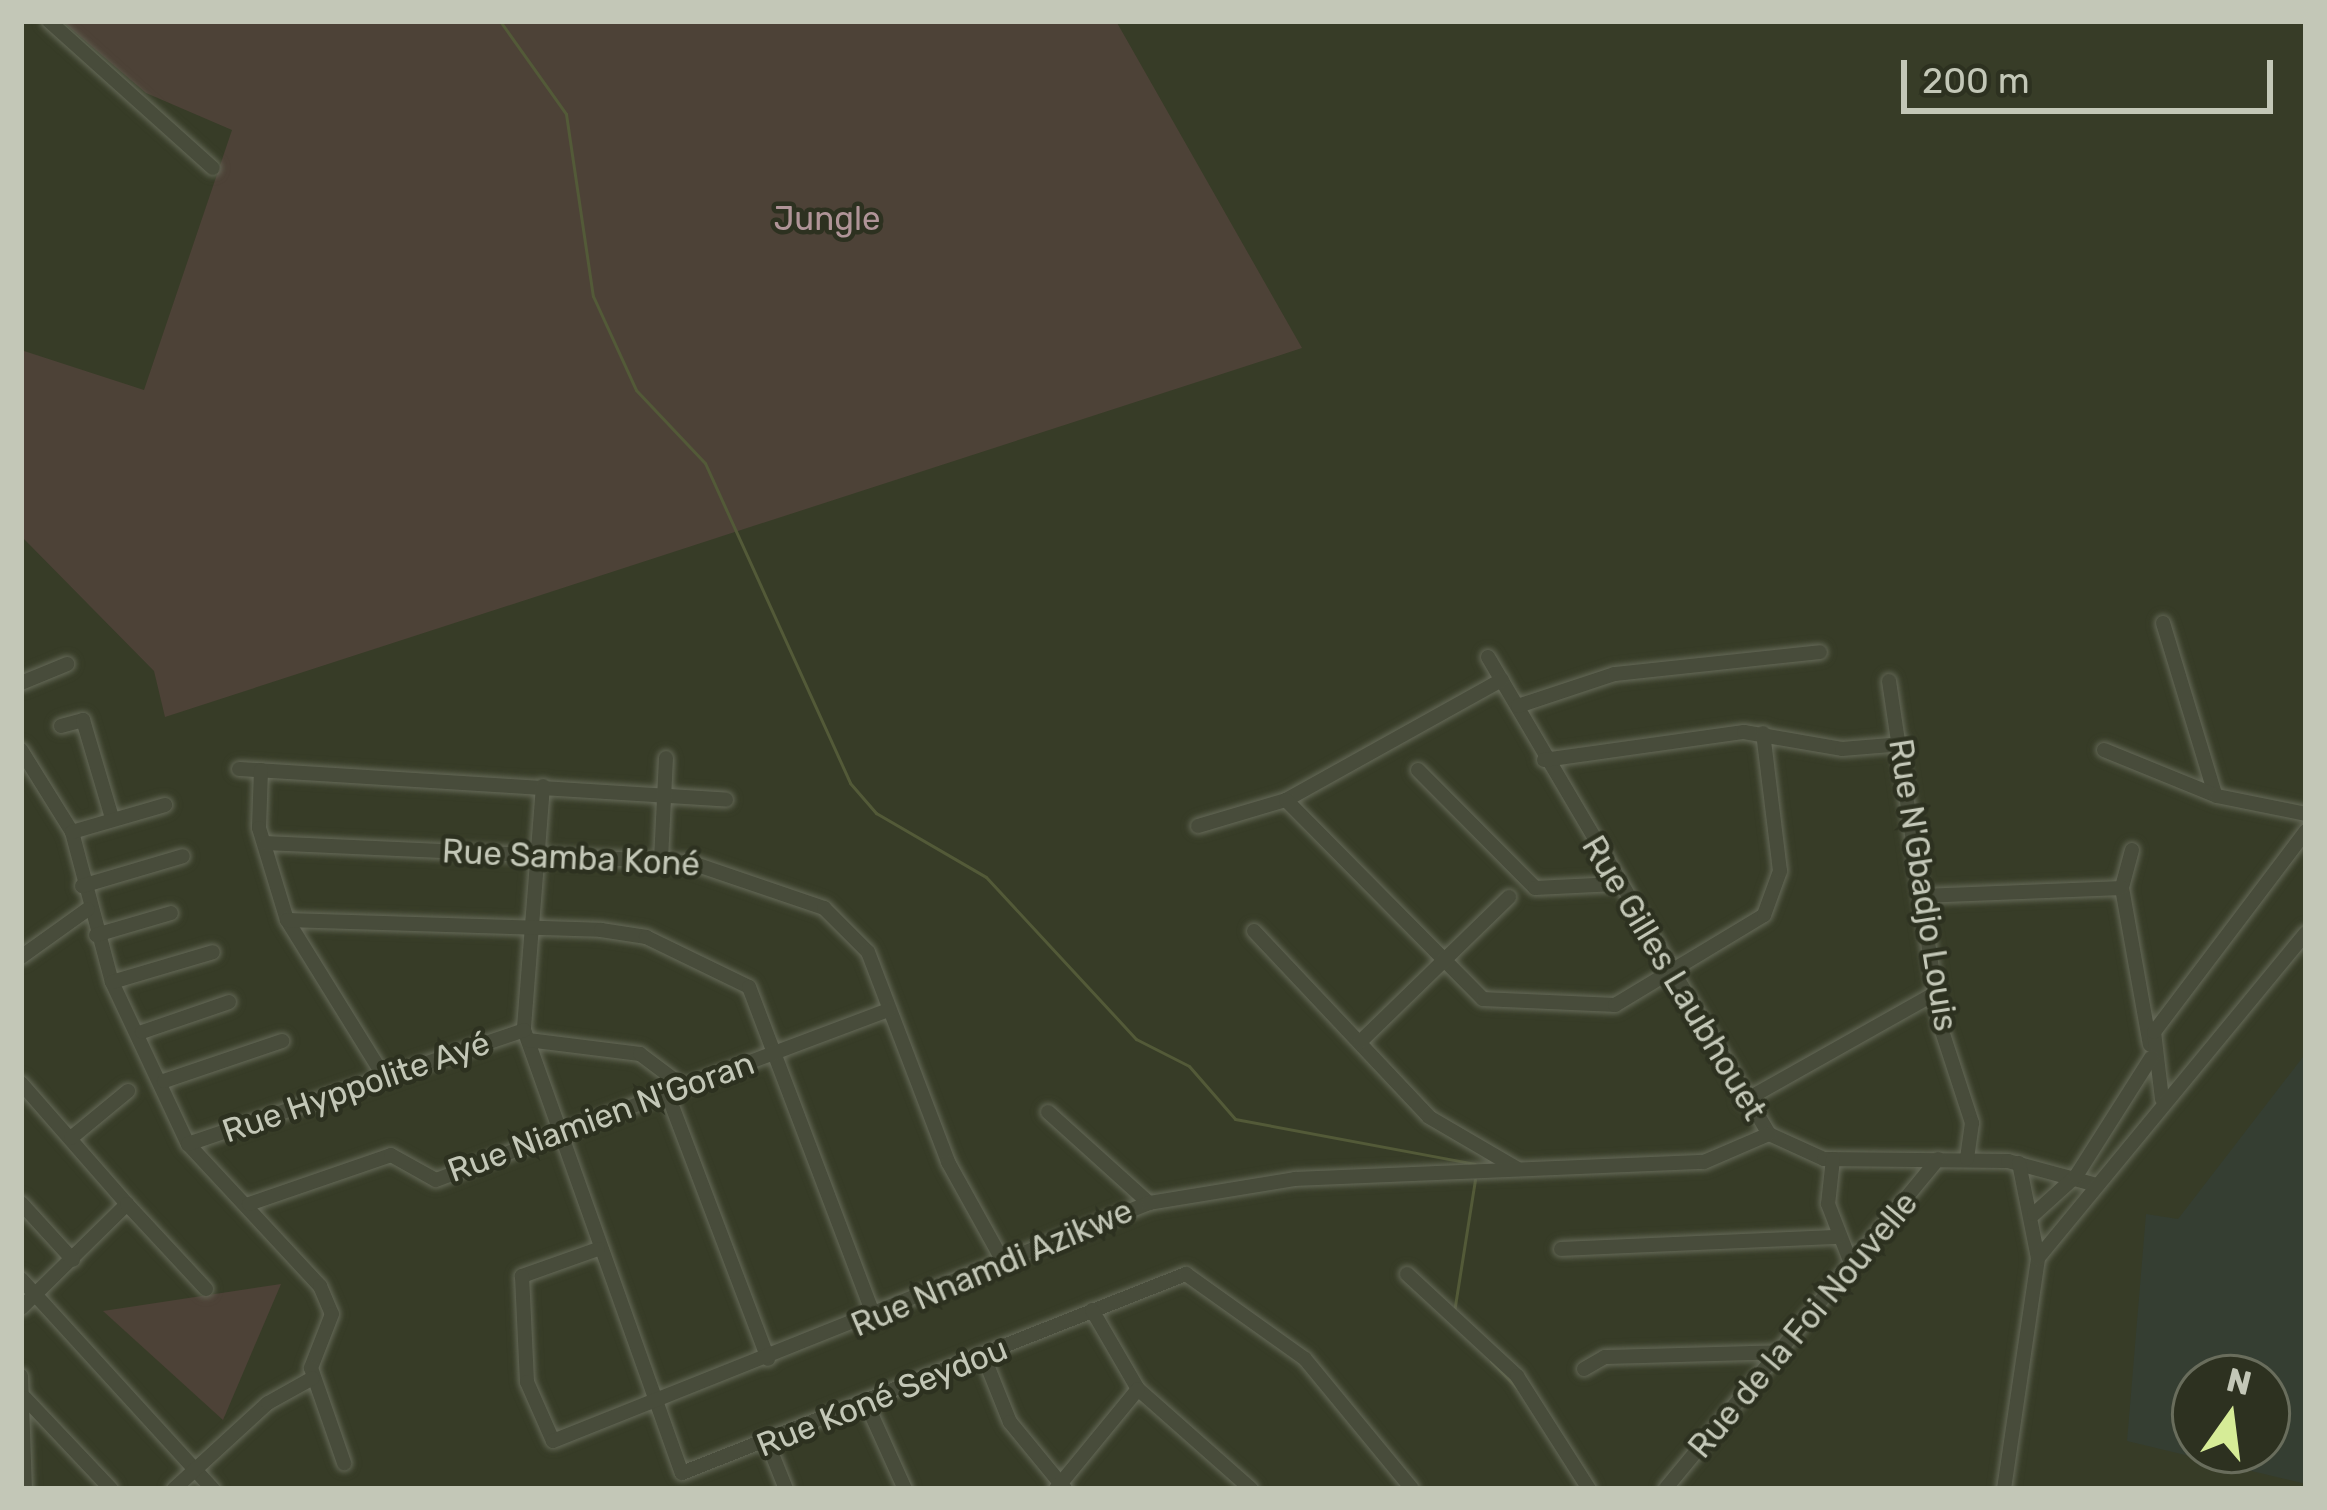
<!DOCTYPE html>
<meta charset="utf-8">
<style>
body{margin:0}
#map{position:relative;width:2327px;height:1510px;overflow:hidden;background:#373c27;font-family:Rubik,sans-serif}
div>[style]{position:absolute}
.medical>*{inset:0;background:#353e32}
.green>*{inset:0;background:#4d4237}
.stream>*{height:3px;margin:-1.5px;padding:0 1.5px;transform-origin:1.5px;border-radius:1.5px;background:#535a38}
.roads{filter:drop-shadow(0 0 3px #666a59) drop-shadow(0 0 3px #666a59)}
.minor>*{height:14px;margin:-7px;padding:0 7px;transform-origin:7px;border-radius:7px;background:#484c3b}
span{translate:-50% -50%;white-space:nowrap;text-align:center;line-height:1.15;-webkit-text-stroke:9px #2d3120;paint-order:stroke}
.park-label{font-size:33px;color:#b09498}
.street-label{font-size:33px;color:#c3c7b7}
.frame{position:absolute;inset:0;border:24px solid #c3c7b7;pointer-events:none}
.north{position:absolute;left:2171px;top:1354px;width:120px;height:120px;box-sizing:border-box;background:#2d3120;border:3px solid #696d5c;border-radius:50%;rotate:14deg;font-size:33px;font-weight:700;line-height:48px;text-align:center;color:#c3c7b7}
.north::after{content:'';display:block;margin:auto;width:42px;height:54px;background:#d6ec97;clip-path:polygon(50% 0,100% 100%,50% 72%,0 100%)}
.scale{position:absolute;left:1901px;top:60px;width:372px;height:54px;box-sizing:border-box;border:6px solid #c3c7b7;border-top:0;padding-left:15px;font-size:36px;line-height:42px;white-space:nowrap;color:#c3c7b7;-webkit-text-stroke:9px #2d3120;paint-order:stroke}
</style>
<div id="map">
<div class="medical">
<div style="clip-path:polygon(evenodd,2306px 1053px,2306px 1484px,2127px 1441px,2146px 1214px,2178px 1219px,2306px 1053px,2195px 1378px,2267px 1378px,2267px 1450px,2195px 1450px,2195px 1378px)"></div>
</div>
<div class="green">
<div style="clip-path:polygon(62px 21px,1116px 21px,1302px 348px,165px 717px,154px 671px,21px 536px,21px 350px,144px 390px,232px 130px,146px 93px)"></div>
<div style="clip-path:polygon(281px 1284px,223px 1420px,103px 1311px)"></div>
</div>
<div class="stream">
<div style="left:500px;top:21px;width:114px;rotate:54.6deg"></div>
<div style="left:566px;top:114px;width:184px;rotate:81.6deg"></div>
<div style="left:593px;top:296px;width:103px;rotate:65.4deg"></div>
<div style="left:636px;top:390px;width:100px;rotate:46.6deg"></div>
<div style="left:705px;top:463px;width:351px;rotate:65.6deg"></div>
<div style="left:850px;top:783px;width:40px;rotate:49deg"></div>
<div style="left:876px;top:813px;width:127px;rotate:30.2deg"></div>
<div style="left:986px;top:877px;width:221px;rotate:47.2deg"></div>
<div style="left:1136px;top:1039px;width:59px;rotate:27deg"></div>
<div style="left:1189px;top:1066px;width:70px;rotate:49deg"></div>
<div style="left:1235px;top:1119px;width:244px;rotate:10.6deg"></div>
<div style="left:1454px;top:1312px;width:134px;rotate:-81deg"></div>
<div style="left:1491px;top:1361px;width:37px;rotate:46deg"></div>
</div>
<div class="roads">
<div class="minor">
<div style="left:49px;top:21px;width:220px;rotate:41.9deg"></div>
<div style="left:2163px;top:623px;width:179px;rotate:73.1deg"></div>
<div style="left:1488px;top:657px;width:554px;rotate:59.5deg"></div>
<div style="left:1769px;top:1134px;width:60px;rotate:24.4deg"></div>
<div style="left:1824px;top:1159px;width:184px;rotate:0.6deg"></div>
<div style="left:2008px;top:1161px;width:88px;rotate:15.1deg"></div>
<div style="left:1889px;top:681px;width:351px;rotate:81.5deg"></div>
<div style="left:1941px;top:1028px;width:100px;rotate:71.9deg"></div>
<div style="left:1972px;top:1123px;width:36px;rotate:98deg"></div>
<div style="left:21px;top:683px;width:50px;rotate:-22.4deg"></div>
<div style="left:1518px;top:706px;width:102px;rotate:-18.3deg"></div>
<div style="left:1615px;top:674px;width:206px;rotate:-6.1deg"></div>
<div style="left:61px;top:726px;width:23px;rotate:-15deg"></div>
<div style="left:83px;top:720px;width:102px;rotate:73.5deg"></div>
<div style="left:21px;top:750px;width:97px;rotate:58.1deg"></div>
<div style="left:72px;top:832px;width:155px;rotate:75.1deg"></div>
<div style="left:112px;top:982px;width:179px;rotate:64.9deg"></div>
<div style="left:188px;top:1144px;width:194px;rotate:47.1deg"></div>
<div style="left:320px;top:1286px;width:30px;rotate:67deg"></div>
<div style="left:332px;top:1314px;width:58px;rotate:111.3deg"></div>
<div style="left:311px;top:1368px;width:101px;rotate:70.8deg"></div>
<div style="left:2104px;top:750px;width:122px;rotate:22.2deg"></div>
<div style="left:2217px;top:796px;width:91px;rotate:11.4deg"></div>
<div style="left:1544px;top:760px;width:202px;rotate:-8deg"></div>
<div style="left:1744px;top:732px;width:99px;rotate:9.8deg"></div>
<div style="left:1842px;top:749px;width:61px;rotate:-4.7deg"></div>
<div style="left:239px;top:769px;width:488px;rotate:3.6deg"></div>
<div style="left:261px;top:770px;width:58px;rotate:92deg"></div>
<div style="left:259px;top:828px;width:96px;rotate:73.1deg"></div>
<div style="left:287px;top:920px;width:186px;rotate:58.2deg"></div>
<div style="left:1418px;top:770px;width:166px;rotate:45.2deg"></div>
<div style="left:1535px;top:888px;width:81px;rotate:-2.8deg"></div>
<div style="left:543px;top:786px;width:245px;rotate:94.5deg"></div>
<div style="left:524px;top:1030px;width:470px;rotate:70.4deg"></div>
<div style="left:682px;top:1473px;width:542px;rotate:-21.55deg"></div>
<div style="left:1186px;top:1274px;width:146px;rotate:35.5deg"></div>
<div style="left:1305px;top:1359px;width:168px;rotate:50.5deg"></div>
<div style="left:1286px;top:800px;width:247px;rotate:-29.1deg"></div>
<div style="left:1198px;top:826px;width:92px;rotate:-16.5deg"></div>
<div style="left:1286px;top:800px;width:280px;rotate:45.3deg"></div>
<div style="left:1483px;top:999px;width:132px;rotate:2.6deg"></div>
<div style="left:1615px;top:1005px;width:174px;rotate:-31.1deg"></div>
<div style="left:1764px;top:915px;width:47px;rotate:-70deg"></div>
<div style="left:1780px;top:871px;width:139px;rotate:-97deg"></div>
<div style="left:72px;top:832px;width:97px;rotate:-16.2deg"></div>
<div style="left:266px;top:843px;width:423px;rotate:2.6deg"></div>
<div style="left:689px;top:862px;width:143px;rotate:18.8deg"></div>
<div style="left:824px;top:908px;width:62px;rotate:45deg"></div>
<div style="left:868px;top:952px;width:225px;rotate:69.1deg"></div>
<div style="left:948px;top:1162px;width:115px;rotate:61deg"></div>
<div style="left:2132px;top:850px;width:39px;rotate:105deg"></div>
<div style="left:2122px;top:888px;width:159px;rotate:79.9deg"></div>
<div style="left:661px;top:860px;width:102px;rotate:-87.2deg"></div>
<div style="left:82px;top:886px;width:105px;rotate:-16.5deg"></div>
<div style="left:1922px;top:896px;width:200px;rotate:-2.3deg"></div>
<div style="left:287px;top:920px;width:314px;rotate:1.8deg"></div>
<div style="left:601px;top:930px;width:46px;rotate:8.8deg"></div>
<div style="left:646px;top:937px;width:114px;rotate:25.9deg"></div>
<div style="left:749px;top:987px;width:354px;rotate:69.2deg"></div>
<div style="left:1254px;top:931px;width:255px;rotate:46.7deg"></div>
<div style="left:1429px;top:1117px;width:103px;rotate:30.3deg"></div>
<div style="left:96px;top:935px;width:78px;rotate:-16.3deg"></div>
<div style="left:21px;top:957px;width:82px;rotate:-35.6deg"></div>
<div style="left:112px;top:982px;width:105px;rotate:-16.5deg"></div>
<div style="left:142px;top:1032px;width:92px;rotate:-19deg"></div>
<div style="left:528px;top:1040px;width:113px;rotate:7.1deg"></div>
<div style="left:640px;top:1054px;width:55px;rotate:36.9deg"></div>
<div style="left:1360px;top:1042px;width:208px;rotate:-44.2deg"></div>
<div style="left:164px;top:1081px;width:125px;rotate:-18.7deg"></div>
<div style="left:21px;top:1083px;width:161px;rotate:48.8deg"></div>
<div style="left:127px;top:1204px;width:148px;rotate:135.5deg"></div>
<div style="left:669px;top:1098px;width:279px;rotate:69.2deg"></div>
<div style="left:2162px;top:1099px;width:67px;rotate:-96.8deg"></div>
<div style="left:2154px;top:1032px;width:252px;rotate:-52.9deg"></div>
<div style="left:1744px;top:1101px;width:220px;rotate:-29.4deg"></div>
<div style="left:1048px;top:1112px;width:136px;rotate:42deg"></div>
<div style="left:71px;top:1138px;width:74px;rotate:-39.5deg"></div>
<div style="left:188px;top:1144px;width:355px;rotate:-18.7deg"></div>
<div style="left:1833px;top:1159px;width:45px;rotate:96.3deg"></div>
<div style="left:1828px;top:1204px;width:66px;rotate:68.8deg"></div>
<div style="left:2019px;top:1163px;width:97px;rotate:78.7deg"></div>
<div style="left:21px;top:1203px;width:77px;rotate:47.6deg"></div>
<div style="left:127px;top:1204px;width:116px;rotate:47.1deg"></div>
<div style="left:249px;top:1204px;width:150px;rotate:-19deg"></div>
<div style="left:391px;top:1155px;width:51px;rotate:29.1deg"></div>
<div style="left:436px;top:1180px;width:484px;rotate:-20.6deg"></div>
<div style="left:2034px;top:1214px;width:57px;rotate:-42.1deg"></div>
<div style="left:2076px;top:1176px;width:140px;rotate:-57.6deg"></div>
<div style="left:598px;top:1249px;width:81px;rotate:160.4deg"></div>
<div style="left:522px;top:1276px;width:106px;rotate:87.3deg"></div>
<div style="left:527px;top:1382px;width:64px;rotate:66.2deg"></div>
<div style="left:553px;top:1441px;width:642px;rotate:-21.77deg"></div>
<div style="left:1149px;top:1203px;width:148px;rotate:-9.3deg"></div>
<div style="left:1295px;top:1179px;width:409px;rotate:-2.4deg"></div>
<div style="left:1704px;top:1162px;width:71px;rotate:-23.3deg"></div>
<div style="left:1561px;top:1249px;width:278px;rotate:-2.5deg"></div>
<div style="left:1407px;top:1274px;width:150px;rotate:42.8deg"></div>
<div style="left:1517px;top:1376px;width:134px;rotate:57.5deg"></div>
<div style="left:21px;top:1279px;width:285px;rotate:47.6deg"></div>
<div style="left:1092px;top:1310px;width:91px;rotate:59.8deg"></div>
<div style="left:1138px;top:1389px;width:151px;rotate:41.5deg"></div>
<div style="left:983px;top:1355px;width:72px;rotate:68.1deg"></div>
<div style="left:1010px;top:1422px;width:87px;rotate:50.6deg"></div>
<div style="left:1584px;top:1369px;width:24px;rotate:-30deg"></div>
<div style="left:1605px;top:1357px;width:176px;rotate:-1.6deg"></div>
<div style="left:21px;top:1376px;width:113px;rotate:88deg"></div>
<div style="left:25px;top:1398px;width:125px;rotate:46.6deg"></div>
<div style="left:867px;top:1405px;width:92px;rotate:65.7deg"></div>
<div style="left:768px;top:1444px;width:48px;rotate:68.2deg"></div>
<div style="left:1666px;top:1488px;width:427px;rotate:-50.4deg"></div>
<div style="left:174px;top:1489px;width:127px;rotate:-42.5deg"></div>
<div style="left:268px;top:1403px;width:51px;rotate:-29.1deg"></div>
<div style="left:1056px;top:1489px;width:129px;rotate:-50.6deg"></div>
<div style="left:2004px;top:1489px;width:233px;rotate:-81.6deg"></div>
<div style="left:2038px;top:1258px;width:421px;rotate:-50.5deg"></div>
</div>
</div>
<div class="park-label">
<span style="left:827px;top:219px">Jungle</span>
</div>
<div class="street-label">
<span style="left:571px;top:858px;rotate:3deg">Rue Samba Koné</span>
<span style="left:1923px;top:885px;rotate:81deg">Rue N'Gbadjo Louis</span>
<span style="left:1674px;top:978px;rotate:59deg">Rue Gilles Laubhouet</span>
<span style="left:356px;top:1087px;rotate:-19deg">Rue Hyppolite Ayé</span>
<span style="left:601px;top:1117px;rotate:-20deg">Rue Niamien N'Goran</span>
<span style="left:992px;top:1268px;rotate:-23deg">Rue Nnamdi Azikwe</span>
<span style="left:1803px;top:1325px;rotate:-50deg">Rue de la Foi Nouvelle</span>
<span style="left:882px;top:1397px;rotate:-22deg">Rue Koné Seydou</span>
</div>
<div class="frame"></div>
<div class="north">N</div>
<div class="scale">200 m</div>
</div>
